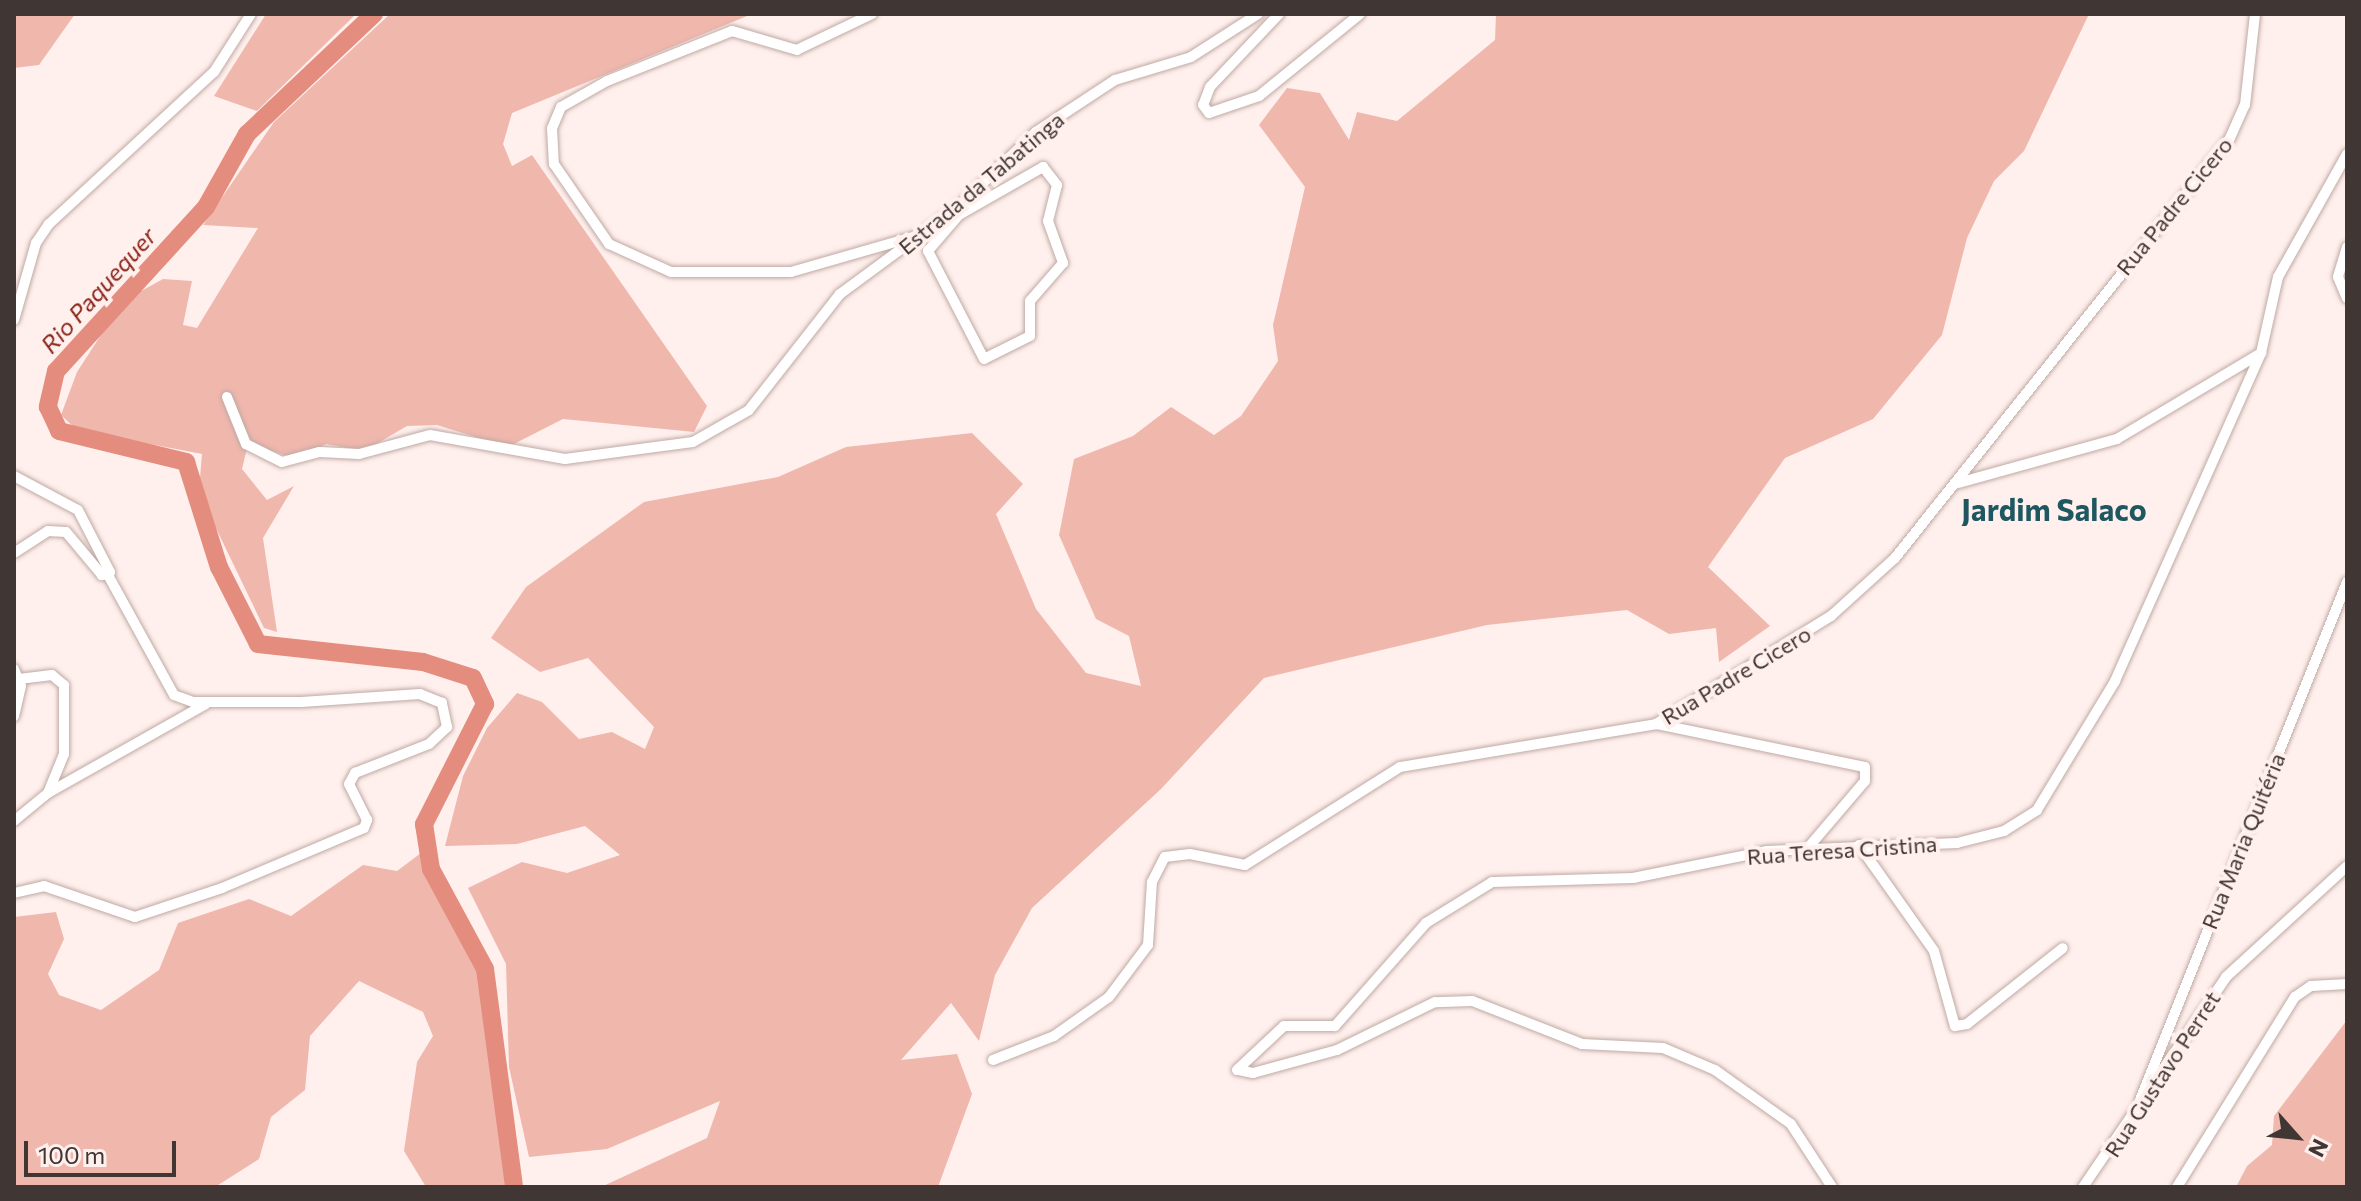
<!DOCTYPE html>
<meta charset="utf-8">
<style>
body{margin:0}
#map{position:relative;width:2361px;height:1201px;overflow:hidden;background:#fff0ed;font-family:Commissioner,sans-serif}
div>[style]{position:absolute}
.green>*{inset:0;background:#f0b7ad}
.river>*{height:18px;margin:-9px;padding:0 9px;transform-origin:9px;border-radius:9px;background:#e48d7e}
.roads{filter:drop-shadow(0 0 2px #c0a9a4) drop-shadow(0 0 2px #c0a9a4)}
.minor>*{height:10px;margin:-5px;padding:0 5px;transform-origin:5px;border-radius:5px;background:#fff}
span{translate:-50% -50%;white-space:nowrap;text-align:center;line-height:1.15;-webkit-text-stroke:8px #fff0ed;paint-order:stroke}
.street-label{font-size:22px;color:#403634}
.water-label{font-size:24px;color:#8a2419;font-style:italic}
.district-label{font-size:30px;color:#1f5761;font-weight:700}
.frame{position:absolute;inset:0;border:16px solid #403634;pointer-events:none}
.north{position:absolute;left:2257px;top:1097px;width:80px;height:80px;-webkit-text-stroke:6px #fff0ed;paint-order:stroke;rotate:117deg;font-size:22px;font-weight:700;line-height:32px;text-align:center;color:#403634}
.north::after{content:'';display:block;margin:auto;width:28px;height:36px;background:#403634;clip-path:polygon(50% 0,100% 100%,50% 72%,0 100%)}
.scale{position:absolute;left:24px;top:1141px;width:152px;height:36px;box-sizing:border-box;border:4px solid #403634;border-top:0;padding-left:10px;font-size:24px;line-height:28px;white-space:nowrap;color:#403634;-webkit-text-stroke:6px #fff0ed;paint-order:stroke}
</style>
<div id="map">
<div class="green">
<div style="clip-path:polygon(14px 14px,75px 14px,39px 65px,14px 68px)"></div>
<div style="clip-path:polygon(266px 14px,356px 14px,257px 111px,214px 96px)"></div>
<div style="clip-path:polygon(390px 14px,752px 14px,512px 113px,503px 144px,512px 166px,532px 155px,707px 406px,694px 432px,563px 419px,508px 447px,437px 425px,407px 426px,364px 451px,326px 444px,298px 459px,248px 444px,242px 469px,267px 500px,294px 486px,263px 538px,277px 632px,264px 628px,213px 522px,200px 478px,202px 454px,77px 430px,61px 415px,77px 372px,123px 301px,163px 279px,192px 281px,183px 325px,197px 328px,258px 228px,203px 225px,274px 122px)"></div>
<div style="clip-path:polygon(1496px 14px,2089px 14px,2024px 151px,1994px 181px,1967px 238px,1942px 335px,1873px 419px,1785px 458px,1708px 567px,1770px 626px,1719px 662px,1716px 628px,1669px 634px,1627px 610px,1487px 625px,1264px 678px,1161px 789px,1032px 908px,995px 975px,979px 1041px,951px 1003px,901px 1060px,957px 1054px,972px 1094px,938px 1187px,601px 1187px,707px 1138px,720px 1101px,607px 1149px,529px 1157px,509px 1067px,506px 964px,468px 888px,522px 862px,567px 873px,620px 855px,585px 826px,517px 844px,445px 846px,463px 776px,487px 728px,517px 693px,542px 702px,579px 739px,612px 732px,645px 749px,654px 727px,588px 658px,540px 672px,491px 638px,526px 587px,644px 502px,778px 477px,846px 447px,972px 433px,1023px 484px,996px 514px,1036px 609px,1086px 673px,1141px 686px,1129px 636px,1096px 619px,1059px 535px,1074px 459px,1133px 436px,1171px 407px,1214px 435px,1241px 416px,1278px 361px,1273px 325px,1305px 187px,1259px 125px,1287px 88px,1320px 93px,1349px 140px,1357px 112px,1397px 121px,1495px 40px)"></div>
<div style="clip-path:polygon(421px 853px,477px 968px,508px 1187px,426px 1187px,404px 1151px,417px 1062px,433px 1036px,423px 1012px,359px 981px,310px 1036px,305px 1090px,271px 1117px,259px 1159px,215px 1187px,14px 1187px,14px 917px,56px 912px,64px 939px,48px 974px,59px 995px,101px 1010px,159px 970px,178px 923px,249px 899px,291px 916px,363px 865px,397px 871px)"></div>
<div style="clip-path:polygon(2347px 1020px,2347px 1187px,2236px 1187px,2247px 1166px,2272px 1145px,2274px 1116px)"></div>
</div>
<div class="river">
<div style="left:374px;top:14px;width:175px;rotate:136.6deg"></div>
<div style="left:247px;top:134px;width:84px;rotate:119.3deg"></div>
<div style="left:206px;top:207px;width:222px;rotate:132.4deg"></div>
<div style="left:56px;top:371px;width:37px;rotate:103deg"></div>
<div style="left:48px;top:407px;width:26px;rotate:65deg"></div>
<div style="left:59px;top:431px;width:131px;rotate:13.7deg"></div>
<div style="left:186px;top:462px;width:110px;rotate:72.6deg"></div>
<div style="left:219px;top:567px;width:86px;rotate:63.1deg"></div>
<div style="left:258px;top:644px;width:166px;rotate:6.2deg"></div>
<div style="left:423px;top:662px;width:52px;rotate:17.7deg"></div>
<div style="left:473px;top:678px;width:29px;rotate:65deg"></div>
<div style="left:485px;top:704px;width:135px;rotate:116.9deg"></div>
<div style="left:424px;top:824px;width:46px;rotate:81.2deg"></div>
<div style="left:431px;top:869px;width:114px;rotate:61.6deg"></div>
<div style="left:485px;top:969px;width:220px;rotate:82.4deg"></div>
</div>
<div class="roads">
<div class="minor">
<div style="left:872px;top:14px;width:83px;rotate:154.4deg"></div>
<div style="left:797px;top:50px;width:68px;rotate:-163.7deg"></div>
<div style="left:732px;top:31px;width:135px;rotate:158.2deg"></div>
<div style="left:607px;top:81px;width:53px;rotate:150.5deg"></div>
<div style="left:561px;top:107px;width:23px;rotate:113deg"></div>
<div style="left:552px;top:128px;width:36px;rotate:87deg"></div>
<div style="left:554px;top:164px;width:97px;rotate:55.5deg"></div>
<div style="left:609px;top:244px;width:68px;rotate:24.3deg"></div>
<div style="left:671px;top:272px;width:120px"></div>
<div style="left:791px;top:272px;width:134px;rotate:-16deg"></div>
<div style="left:1279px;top:14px;width:100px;rotate:133.4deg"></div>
<div style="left:1210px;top:87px;width:19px;rotate:111deg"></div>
<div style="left:1203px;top:105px;width:10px;rotate:53deg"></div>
<div style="left:1209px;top:113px;width:53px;rotate:-18.8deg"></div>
<div style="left:1259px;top:96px;width:130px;rotate:-39.1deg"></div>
<div style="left:1043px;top:167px;width:23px;rotate:52deg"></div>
<div style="left:1057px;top:185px;width:37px;rotate:104deg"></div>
<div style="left:1048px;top:221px;width:45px;rotate:70.3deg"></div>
<div style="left:1063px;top:263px;width:50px;rotate:131deg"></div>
<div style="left:1030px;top:301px;width:35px;rotate:90deg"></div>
<div style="left:1030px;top:336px;width:51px;rotate:153.4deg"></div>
<div style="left:984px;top:359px;width:122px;rotate:-117.4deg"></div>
<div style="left:928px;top:251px;width:48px;rotate:-49.3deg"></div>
<div style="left:959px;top:215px;width:97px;rotate:-29.7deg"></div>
<div style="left:2347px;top:247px;width:31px;rotate:107deg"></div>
<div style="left:2338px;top:277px;width:23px;rotate:67deg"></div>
<div style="left:14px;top:320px;width:80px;rotate:-74.1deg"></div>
<div style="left:36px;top:243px;width:23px;rotate:-56deg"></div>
<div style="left:49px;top:224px;width:224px;rotate:-42.7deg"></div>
<div style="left:214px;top:72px;width:69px;rotate:-57.5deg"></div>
<div style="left:227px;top:397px;width:51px;rotate:68deg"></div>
<div style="left:246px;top:444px;width:40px;rotate:26.6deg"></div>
<div style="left:282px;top:462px;width:39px;rotate:-15deg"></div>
<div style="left:320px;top:452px;width:39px;rotate:3deg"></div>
<div style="left:359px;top:454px;width:73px;rotate:-15deg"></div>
<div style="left:430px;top:435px;width:137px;rotate:10.1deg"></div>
<div style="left:565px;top:459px;width:129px;rotate:-7.6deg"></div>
<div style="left:693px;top:442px;width:64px;rotate:-29.7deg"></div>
<div style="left:749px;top:410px;width:147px;rotate:-51.9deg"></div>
<div style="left:840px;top:294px;width:147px;rotate:-36.4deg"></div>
<div style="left:958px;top:207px;width:108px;rotate:-43.9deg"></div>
<div style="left:1036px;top:132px;width:95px;rotate:-33.4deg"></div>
<div style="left:1115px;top:80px;width:79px;rotate:-16.8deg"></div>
<div style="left:1191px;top:57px;width:80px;rotate:-32.7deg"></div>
<div style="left:14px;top:476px;width:72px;rotate:28deg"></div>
<div style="left:78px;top:510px;width:70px;rotate:62.7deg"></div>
<div style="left:110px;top:572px;width:9px;rotate:159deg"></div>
<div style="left:102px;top:575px;width:56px;rotate:-129.9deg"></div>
<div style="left:66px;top:532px;width:18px;rotate:-177deg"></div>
<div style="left:48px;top:531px;width:40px;rotate:147.1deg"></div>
<div style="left:1958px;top:483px;width:165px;rotate:-15.5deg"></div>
<div style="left:2117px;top:439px;width:168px;rotate:-30.8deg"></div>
<div style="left:14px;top:669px;width:18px;rotate:68deg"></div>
<div style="left:21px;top:686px;width:31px;rotate:103deg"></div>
<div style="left:19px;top:679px;width:33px;rotate:-7deg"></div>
<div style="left:52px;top:675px;width:16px;rotate:40deg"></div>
<div style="left:64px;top:685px;width:69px;rotate:90deg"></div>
<div style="left:64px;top:754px;width:42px;rotate:112.3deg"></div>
<div style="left:48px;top:793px;width:181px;rotate:-29.4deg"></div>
<div style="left:1657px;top:724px;width:212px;rotate:11.7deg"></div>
<div style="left:1865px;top:767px;width:14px;rotate:90deg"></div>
<div style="left:1865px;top:781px;width:89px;rotate:130.5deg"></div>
<div style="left:14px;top:821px;width:44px;rotate:-39.5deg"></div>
<div style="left:1859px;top:845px;width:130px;rotate:54.7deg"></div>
<div style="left:1934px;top:951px;width:78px;rotate:74.4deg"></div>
<div style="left:1955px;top:1026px;width:12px;rotate:-9deg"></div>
<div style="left:1967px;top:1024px;width:122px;rotate:-38.4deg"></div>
<div style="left:14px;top:893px;width:31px;rotate:-13deg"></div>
<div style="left:44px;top:886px;width:96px;rotate:18.8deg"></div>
<div style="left:135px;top:917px;width:92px;rotate:-18.4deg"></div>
<div style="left:222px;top:888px;width:154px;rotate:-22.9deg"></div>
<div style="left:364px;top:828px;width:9px;rotate:-69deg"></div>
<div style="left:367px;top:820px;width:40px;rotate:-116.6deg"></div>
<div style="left:349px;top:784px;width:13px;rotate:-61deg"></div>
<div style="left:355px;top:773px;width:79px;rotate:-21.4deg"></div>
<div style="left:429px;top:744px;width:25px;rotate:-43deg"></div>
<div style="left:447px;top:727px;width:25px;rotate:-102deg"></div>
<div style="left:442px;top:703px;width:24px;rotate:-158deg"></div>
<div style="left:420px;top:694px;width:119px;rotate:176.2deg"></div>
<div style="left:301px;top:702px;width:108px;rotate:180deg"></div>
<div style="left:193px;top:702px;width:20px;rotate:-160deg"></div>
<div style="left:174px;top:695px;width:137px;rotate:-118.8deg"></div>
<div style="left:993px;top:1060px;width:66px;rotate:-21.5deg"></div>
<div style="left:1054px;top:1036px;width:67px;rotate:-35.3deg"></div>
<div style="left:1109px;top:997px;width:65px;rotate:-53.1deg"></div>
<div style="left:1148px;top:945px;width:63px;rotate:-86.4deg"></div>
<div style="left:1152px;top:882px;width:28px;rotate:-63deg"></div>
<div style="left:1165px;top:857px;width:25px;rotate:-7deg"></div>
<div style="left:1190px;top:854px;width:56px;rotate:11.3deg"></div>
<div style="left:1245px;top:865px;width:183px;rotate:-32.3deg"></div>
<div style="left:1400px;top:767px;width:260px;rotate:-9.5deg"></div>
<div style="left:1656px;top:724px;width:206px;rotate:-31.7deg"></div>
<div style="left:1831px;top:616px;width:86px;rotate:-42.2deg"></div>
<div style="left:1895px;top:558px;width:537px;rotate:-51.42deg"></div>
<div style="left:2230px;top:138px;width:36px;rotate:-66deg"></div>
<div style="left:2245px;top:105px;width:92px;rotate:-83.7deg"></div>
<div style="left:2140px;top:1100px;width:558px;rotate:-68.22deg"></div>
<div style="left:1832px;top:1187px;width:75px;rotate:-123.1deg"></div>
<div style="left:1791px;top:1124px;width:93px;rotate:-144.6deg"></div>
<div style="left:1715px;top:1070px;width:56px;rotate:-157.1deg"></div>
<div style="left:1663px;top:1048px;width:81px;rotate:-177.2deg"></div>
<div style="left:1582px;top:1044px;width:118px;rotate:-158.6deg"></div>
<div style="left:1472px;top:1001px;width:37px;rotate:178deg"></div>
<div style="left:1435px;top:1002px;width:109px;rotate:153.9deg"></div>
<div style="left:1337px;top:1050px;width:87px;rotate:164.7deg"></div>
<div style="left:1253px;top:1073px;width:16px;rotate:-169deg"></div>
<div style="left:1237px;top:1070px;width:64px;rotate:-43.1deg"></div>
<div style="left:1284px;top:1026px;width:51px"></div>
<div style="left:1335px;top:1026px;width:137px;rotate:-48.5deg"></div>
<div style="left:1426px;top:923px;width:78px;rotate:-31.8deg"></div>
<div style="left:1492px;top:882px;width:141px;rotate:-1.6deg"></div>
<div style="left:1633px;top:878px;width:137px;rotate:-11.4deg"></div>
<div style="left:1767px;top:851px;width:190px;rotate:-2.4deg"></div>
<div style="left:1957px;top:843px;width:49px;rotate:-14.3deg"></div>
<div style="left:2004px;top:831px;width:39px;rotate:-32deg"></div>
<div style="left:2037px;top:810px;width:151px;rotate:-58.8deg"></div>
<div style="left:2115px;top:681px;width:359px;rotate:-66deg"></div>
<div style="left:2261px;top:353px;width:78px;rotate:-77.4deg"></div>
<div style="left:2278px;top:277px;width:141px;rotate:-60.7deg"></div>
<div style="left:2083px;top:1187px;width:254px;rotate:-55.7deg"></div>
<div style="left:2226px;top:977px;width:164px;rotate:-42.5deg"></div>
<div style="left:2177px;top:1187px;width:224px;rotate:-58.2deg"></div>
<div style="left:2295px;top:997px;width:19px;rotate:-35deg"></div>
<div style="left:2311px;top:986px;width:36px;rotate:-3deg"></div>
</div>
</div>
<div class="street-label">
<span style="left:981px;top:183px;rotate:-40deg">Estrada da Tabatinga</span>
<span style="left:2174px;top:206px;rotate:-51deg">Rua Padre Cicero</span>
<span style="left:1736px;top:675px;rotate:-31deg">Rua Padre Cicero</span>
<span style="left:2243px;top:841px;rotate:-68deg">Rua Maria Quitéria</span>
<span style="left:1842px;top:850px;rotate:-4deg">Rua Teresa Cristina</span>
<span style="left:2162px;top:1074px;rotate:-57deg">Rua Gustavo Perret</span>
</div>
<div class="water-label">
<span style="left:98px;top:290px;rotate:-48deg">Rio Paquequer</span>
</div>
<div class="district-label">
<span style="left:2054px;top:509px">Jardim Salaco</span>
</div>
<div class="frame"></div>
<div class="north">N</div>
<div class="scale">100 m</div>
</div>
